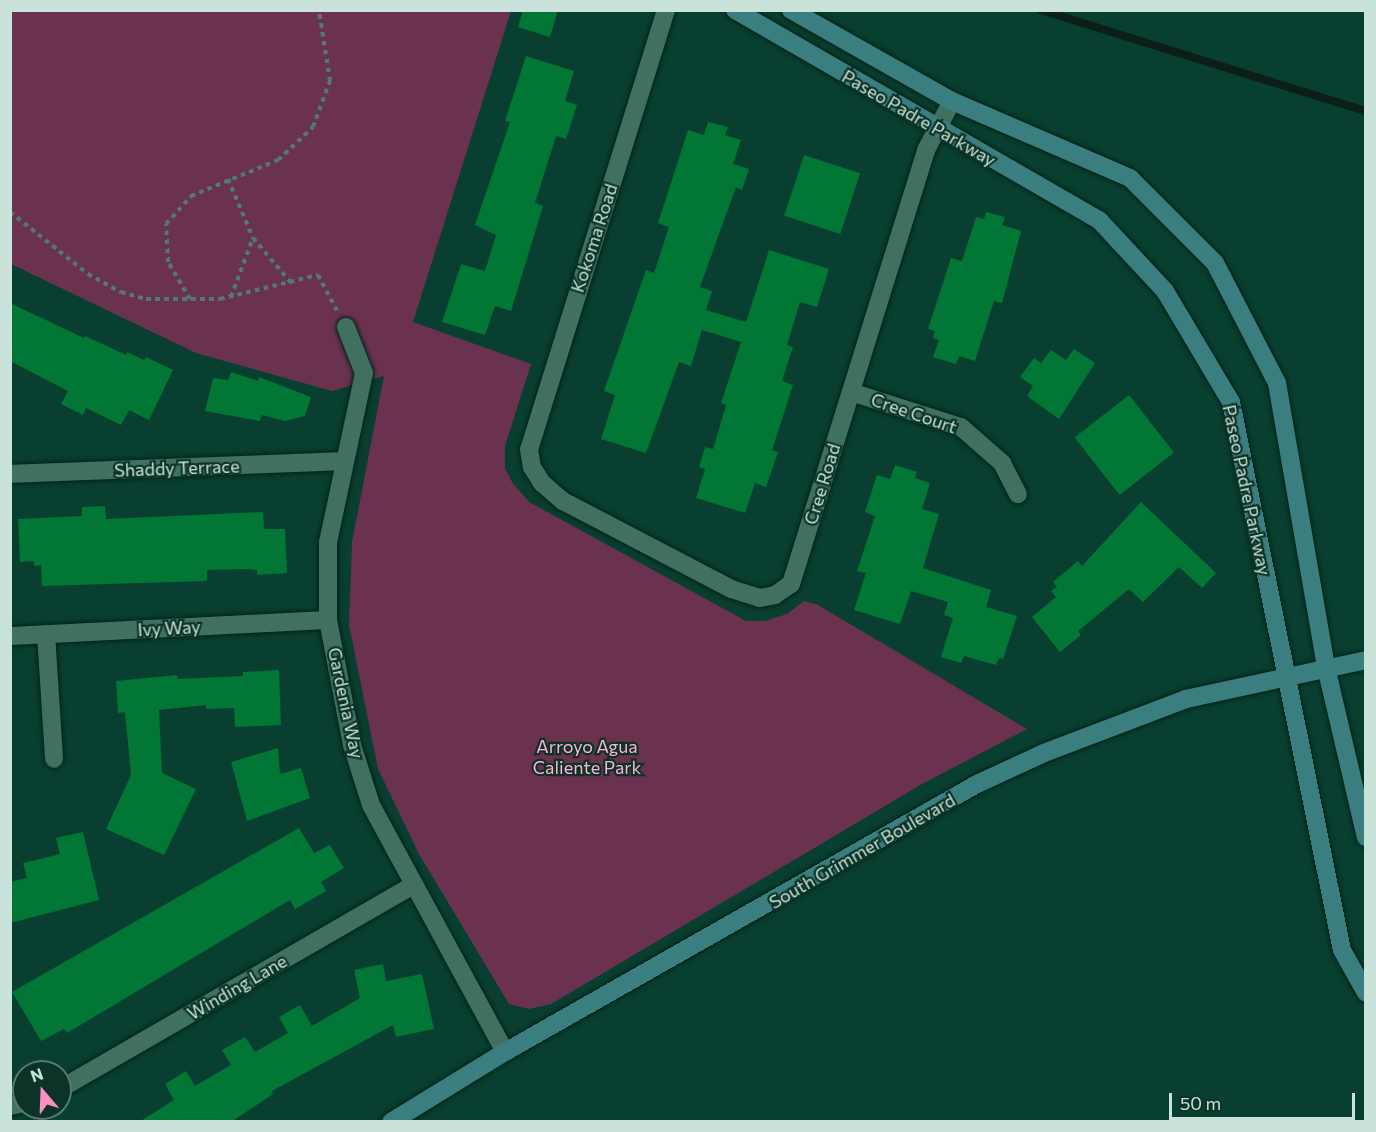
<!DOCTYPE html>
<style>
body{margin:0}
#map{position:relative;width:1376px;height:1132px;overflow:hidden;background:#093f30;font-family:Commissioner,sans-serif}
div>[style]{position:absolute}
.green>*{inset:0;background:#6b324f}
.stream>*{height:8px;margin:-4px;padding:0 4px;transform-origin:4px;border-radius:4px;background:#0c1e18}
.building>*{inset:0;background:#017635;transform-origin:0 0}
.path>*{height:4px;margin-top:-2px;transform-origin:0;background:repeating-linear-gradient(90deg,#507c6f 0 4.5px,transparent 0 9px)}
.roads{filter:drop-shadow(0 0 2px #002419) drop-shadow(0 0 2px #002419)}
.street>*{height:18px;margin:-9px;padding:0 9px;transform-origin:9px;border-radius:9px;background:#407160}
.secondary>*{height:18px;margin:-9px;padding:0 9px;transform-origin:9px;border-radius:9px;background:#3a7e80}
span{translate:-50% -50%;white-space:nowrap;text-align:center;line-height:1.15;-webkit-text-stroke:4.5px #0c3327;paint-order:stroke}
.street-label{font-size:18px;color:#cae3da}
.park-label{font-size:18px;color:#ffb2d5}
.frame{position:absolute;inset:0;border:12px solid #cae3da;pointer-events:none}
.north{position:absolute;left:12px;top:1060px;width:60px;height:60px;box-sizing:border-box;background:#0c3327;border:2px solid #58796f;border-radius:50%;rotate:341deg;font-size:16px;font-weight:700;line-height:24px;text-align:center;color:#cae3da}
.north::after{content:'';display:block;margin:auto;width:21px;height:27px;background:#fb8fc4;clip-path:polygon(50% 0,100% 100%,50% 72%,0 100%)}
.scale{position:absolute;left:1169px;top:1093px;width:186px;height:27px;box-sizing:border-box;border:3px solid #cae3da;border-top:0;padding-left:8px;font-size:18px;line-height:21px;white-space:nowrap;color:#cae3da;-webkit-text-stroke:4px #0c3327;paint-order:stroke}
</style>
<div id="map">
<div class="green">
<div style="clip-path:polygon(10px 11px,511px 11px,413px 322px,531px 364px,505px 446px,505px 468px,512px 482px,529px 502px,746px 621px,765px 621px,787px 614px,804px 601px,818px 605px,1027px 729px,922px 784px,551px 1004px,529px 1009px,509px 1004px,419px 854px,378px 769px,349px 625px,352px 542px,384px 376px,332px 391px,196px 353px,11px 264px)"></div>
</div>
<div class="stream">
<div style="left:1041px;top:10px;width:340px;rotate:17.3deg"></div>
</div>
<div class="building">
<div style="clip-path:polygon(523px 10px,558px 10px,550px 37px,518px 27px)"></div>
<div style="clip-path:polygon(526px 56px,574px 71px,565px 101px,577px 105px,566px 139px,556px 136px,535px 203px,543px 206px,511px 311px,495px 306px,485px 335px,442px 322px,461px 264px,485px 271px,496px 235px,475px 225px,510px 122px,505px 121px)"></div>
<div style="clip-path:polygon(708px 122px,728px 127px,725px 135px,741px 140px,733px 164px,749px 169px,742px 190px,736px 187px,700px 287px,712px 291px,706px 310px,746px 322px,769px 250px,829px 269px,817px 307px,800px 302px,787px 345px,793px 347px,782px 381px,793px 385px,772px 450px,778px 452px,766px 487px,755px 483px,745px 513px,696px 498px,705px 469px,699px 467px,705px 447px,713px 449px,726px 405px,721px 403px,741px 342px,702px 330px,691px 366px,679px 362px,646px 453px,601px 439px,615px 395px,604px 391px,646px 270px,654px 273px,669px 227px,658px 223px,688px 130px,704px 135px)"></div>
<div style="left:804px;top:155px;width:59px;height:64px;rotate:18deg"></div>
<div style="clip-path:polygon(986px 212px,1005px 217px,1002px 225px,1021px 231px,1002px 303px,994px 301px,975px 361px,959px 356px,956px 364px,933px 357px,939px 340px,933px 338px,935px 331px,928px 329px,951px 258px,962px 261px,976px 217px,984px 219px)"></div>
<div style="clip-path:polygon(10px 303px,84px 338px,85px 336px,126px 355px,127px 352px,144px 360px,146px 357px,173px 370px,149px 420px,129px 410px,121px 425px,86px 408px,83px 415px,61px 404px,68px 391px,10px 361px)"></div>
<div style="clip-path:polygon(1074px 349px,1095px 363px,1059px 419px,1027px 396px,1033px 386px,1020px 377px,1034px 358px,1041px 363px,1051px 350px,1066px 360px)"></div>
<div style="clip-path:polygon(231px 372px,258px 381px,259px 377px,311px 397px,305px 416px,285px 421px,262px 415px,260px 421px,205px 411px,213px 378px,228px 380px)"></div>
<div style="left:1129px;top:395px;width:73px;height:69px;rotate:52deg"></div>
<div style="clip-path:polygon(895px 465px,917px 472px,915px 478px,930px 483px,922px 509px,939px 514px,923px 568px,991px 590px,986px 607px,1017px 616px,1003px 659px,999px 658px,996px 665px,964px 656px,961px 663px,941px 657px,953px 618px,944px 615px,948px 602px,911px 591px,900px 624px,854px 610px,866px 573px,857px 571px,875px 516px,865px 512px,877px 475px,890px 479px)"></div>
<div style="clip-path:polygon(1141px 502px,1216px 573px,1202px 588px,1179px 567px,1143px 602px,1129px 589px,1078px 631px,1081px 635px,1060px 652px,1032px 617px,1056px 597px,1051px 591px,1057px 587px,1053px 582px,1078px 561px,1082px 566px)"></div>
<div style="clip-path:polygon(105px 506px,106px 519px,263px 512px,264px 529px,285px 529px,287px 573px,257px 575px,257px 570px,245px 569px,207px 570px,207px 581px,42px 586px,41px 565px,34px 566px,34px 561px,20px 562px,18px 519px,82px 516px,82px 507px)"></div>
<div style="clip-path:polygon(279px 670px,281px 725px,235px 727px,234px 708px,206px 709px,206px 705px,159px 710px,162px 773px,196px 789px,164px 855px,106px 829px,131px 775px,125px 712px,118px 713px,116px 681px,177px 675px,178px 679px,243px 676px,243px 672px)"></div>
<div style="clip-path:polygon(278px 748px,280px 774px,301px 768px,310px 798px,247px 821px,231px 762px)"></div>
<div style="clip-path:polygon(299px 828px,314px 853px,330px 845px,344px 868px,321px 882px,326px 891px,295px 909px,290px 900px,67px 1033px,64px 1029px,41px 1041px,12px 992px)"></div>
<div style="clip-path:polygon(83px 832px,99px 900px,10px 923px,10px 882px,27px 878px,23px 863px,60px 854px,56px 838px)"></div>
<div style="clip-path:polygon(383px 964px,386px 981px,422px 974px,434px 1029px,396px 1037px,393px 1025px,272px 1091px,273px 1094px,231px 1122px,139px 1122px,174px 1100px,165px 1084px,186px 1071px,195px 1086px,231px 1065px,222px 1050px,245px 1037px,255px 1052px,288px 1033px,279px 1017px,300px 1005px,312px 1026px,360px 998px,354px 970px)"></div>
</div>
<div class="path">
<div style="left:228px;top:179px;width:64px;rotate:67deg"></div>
<div style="left:253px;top:238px;width:60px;rotate:49.7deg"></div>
<div style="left:10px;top:212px;width:100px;rotate:38.5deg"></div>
<div style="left:88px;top:274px;width:38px;rotate:29deg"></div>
<div style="left:121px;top:292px;width:26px;rotate:16deg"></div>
<div style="left:146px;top:299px;width:74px"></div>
<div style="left:220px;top:299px;width:101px;rotate:-13.8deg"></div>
<div style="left:318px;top:275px;width:40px;rotate:62deg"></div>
<div style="left:231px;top:297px;width:63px;rotate:-69.6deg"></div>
<div style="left:190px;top:299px;width:43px;rotate:-120.7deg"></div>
<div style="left:168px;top:262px;width:38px;rotate:-93deg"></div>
<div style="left:166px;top:224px;width:38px;rotate:-48deg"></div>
<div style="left:191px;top:196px;width:94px;rotate:-22.5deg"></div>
<div style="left:278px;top:160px;width:48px;rotate:-43.3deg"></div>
<div style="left:313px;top:127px;width:49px;rotate:-69.7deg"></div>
<div style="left:330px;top:81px;width:72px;rotate:-98.8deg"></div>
</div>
<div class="roads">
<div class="street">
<div style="left:666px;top:10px;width:460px;rotate:107.3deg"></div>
<div style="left:529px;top:449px;width:18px;rotate:81deg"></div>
<div style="left:532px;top:467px;width:19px;rotate:58deg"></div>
<div style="left:542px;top:483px;width:28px;rotate:41deg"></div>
<div style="left:563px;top:501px;width:190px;rotate:27.6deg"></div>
<div style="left:731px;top:589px;width:30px;rotate:17deg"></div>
<div style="left:760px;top:598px;width:15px;rotate:-11deg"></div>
<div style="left:775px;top:595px;width:19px;rotate:-35deg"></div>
<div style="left:791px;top:584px;width:455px;rotate:-72.7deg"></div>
<div style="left:926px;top:150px;width:55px;rotate:-62deg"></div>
<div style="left:346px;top:327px;width:49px;rotate:68.6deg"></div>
<div style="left:364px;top:373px;width:173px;rotate:102deg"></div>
<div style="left:328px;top:542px;width:78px;rotate:90deg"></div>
<div style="left:328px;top:620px;width:127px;rotate:79.1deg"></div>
<div style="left:352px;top:745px;width:63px;rotate:72.4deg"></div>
<div style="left:371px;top:805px;width:281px;rotate:61.5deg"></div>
<div style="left:851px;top:392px;width:115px;rotate:17.7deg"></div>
<div style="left:961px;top:427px;width:55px;rotate:41.3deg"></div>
<div style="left:1002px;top:463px;width:35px;rotate:63deg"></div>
<div style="left:10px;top:474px;width:334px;rotate:-2.2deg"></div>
<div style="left:46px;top:634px;width:125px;rotate:86.3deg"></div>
<div style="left:10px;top:636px;width:318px;rotate:-2.9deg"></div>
<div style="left:60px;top:1089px;width:409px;rotate:-30deg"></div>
<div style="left:10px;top:1106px;width:14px;rotate:-12deg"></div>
</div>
<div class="secondary">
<div style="left:735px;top:10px;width:420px;rotate:30deg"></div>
<div style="left:1099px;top:220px;width:97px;rotate:47.1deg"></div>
<div style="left:1165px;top:291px;width:129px;rotate:59.3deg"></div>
<div style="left:1231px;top:402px;width:559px;rotate:78.55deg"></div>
<div style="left:1342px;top:950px;width:49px;rotate:60.8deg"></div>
<div style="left:791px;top:10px;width:185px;rotate:29.5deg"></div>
<div style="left:952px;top:101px;width:194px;rotate:23.4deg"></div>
<div style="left:1130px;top:178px;width:120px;rotate:45deg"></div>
<div style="left:1215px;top:263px;width:135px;rotate:62.7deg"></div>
<div style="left:1277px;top:383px;width:288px;rotate:80.2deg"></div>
<div style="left:1326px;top:667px;width:175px;rotate:76.8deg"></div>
<div style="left:391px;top:1122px;width:134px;rotate:-31.6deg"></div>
<div style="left:505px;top:1052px;width:543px;rotate:-29.59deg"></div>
<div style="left:977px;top:784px;width:74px;rotate:-24.8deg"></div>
<div style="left:1044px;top:753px;width:152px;rotate:-20.8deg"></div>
<div style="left:1186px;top:699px;width:184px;rotate:-12.2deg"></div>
</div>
</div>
<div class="street-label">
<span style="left:919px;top:118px;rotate:30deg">Paseo Padre Parkway</span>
<span style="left:594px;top:238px;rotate:-72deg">Kokoma Road</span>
<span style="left:914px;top:413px;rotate:19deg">Cree Court</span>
<span style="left:177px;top:468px;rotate:-2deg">Shaddy Terrace</span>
<span style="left:822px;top:484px;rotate:-73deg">Cree Road</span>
<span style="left:1247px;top:490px;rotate:78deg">Paseo Padre Parkway</span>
<span style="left:169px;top:628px;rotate:-3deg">Ivy Way</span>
<span style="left:346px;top:703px;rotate:78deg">Gardenia Way</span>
<span style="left:862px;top:851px;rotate:-30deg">South Grimmer Boulevard</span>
<span style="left:237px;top:987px;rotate:-30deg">Winding Lane</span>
</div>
<div class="park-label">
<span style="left:587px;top:757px">Arroyo Agua<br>Caliente Park</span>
</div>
<div class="frame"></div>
<div class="north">N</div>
<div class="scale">50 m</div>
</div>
